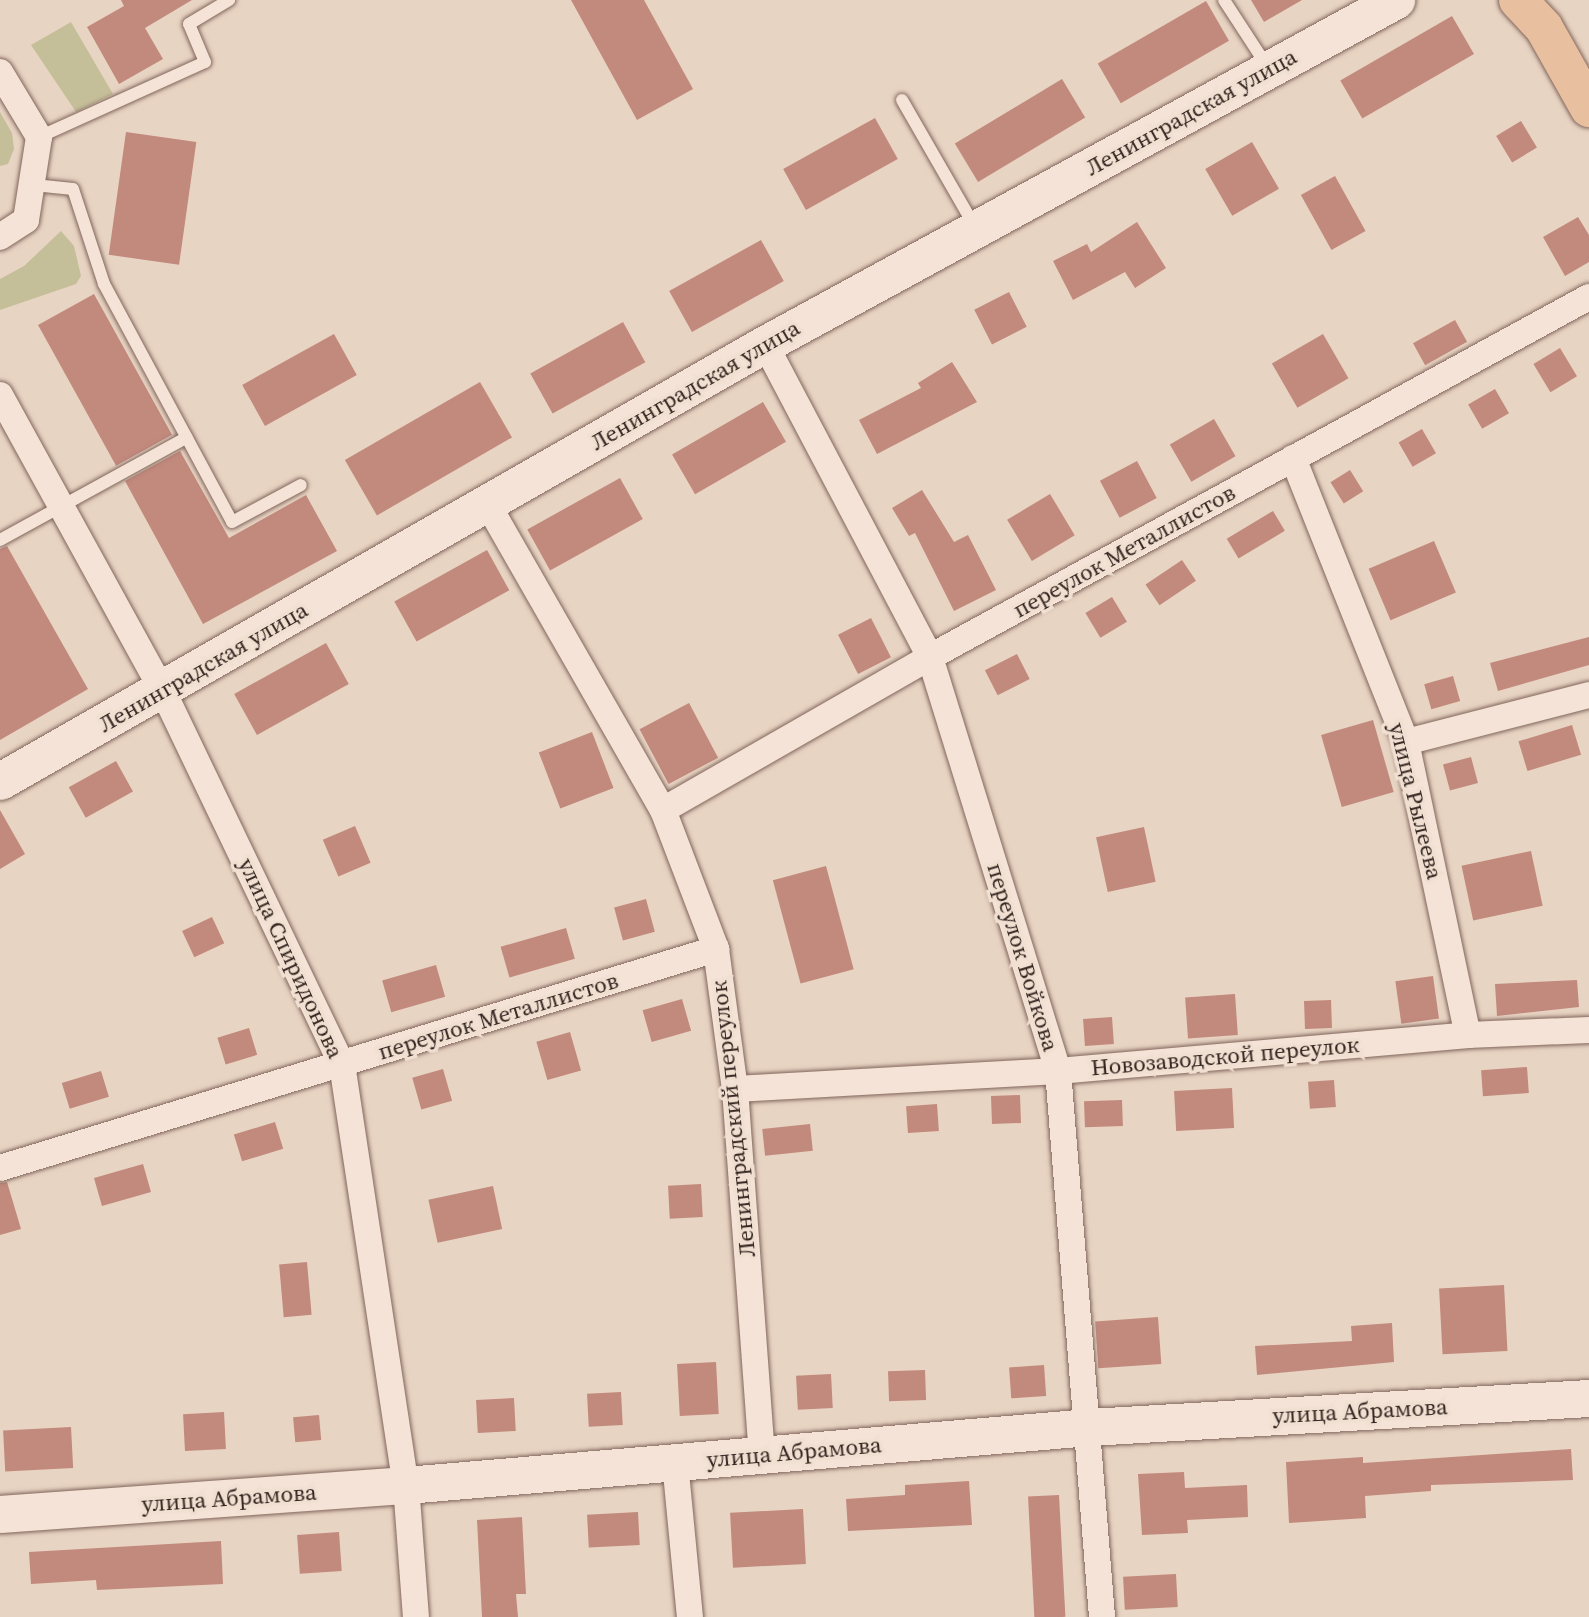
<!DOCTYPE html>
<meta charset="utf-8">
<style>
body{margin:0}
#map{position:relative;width:1589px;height:1617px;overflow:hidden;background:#e8d4c3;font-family:"Source Serif 4",serif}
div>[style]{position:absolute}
.green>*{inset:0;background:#c5bf99}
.building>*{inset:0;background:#c2897d;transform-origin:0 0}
.roads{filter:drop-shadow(0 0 2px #81665c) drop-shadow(0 0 2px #81665c)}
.lane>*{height:12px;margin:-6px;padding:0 6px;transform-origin:6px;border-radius:6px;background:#f4e3d6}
.street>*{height:26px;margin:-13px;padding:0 13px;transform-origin:13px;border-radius:13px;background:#f4e3d6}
.secondary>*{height:37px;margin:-18.5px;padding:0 18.5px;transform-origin:18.5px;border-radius:18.5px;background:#f4e3d6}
.primary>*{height:38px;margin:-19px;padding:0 19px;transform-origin:19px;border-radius:19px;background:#e8bf9f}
span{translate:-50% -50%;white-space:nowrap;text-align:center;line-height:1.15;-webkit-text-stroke:7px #f1e0d2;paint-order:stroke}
.street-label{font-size:23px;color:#32231e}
</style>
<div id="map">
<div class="green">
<div style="clip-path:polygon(71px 22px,113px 94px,76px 112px,31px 45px)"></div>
<div style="clip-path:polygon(0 112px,12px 133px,14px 149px,8px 164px,0 166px)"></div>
<div style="clip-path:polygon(61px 231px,74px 246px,81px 276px,76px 284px,0 310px,0 279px,24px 266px)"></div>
</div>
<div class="building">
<div style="clip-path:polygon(121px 0,192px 0,145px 28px,163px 59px,119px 84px,87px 27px,124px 6px)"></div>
<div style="clip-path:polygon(571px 0,644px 0,693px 89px,637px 120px)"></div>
<div style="clip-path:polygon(1251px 0,1302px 0,1264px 22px)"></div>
<div style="left:1206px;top:1px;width:46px;height:125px;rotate:60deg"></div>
<div style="left:1452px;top:16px;width:44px;height:129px;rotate:60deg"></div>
<div style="left:1062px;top:79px;width:45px;height:125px;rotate:59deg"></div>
<div style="left:875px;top:118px;width:47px;height:105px;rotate:61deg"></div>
<div style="left:1521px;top:121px;width:31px;height:29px;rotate:59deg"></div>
<div style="left:126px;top:132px;width:71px;height:124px;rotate:8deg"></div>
<div style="left:1252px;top:142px;width:54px;height:54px;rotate:60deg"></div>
<div style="left:1335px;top:176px;width:63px;height:39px;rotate:61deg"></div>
<div style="clip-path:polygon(1578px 217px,1589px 235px,1589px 262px,1565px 276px,1543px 237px)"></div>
<div style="clip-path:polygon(1137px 222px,1166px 268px,1135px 288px,1125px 272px,1073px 300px,1053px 261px,1087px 244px,1091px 252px)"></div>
<div style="left:761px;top:240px;width:47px;height:105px;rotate:61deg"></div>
<div style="left:1009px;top:292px;width:39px;height:39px;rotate:63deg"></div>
<div style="left:94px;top:294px;width:161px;height:64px;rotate:61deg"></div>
<div style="left:1455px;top:320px;width:25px;height:48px;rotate:61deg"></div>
<div style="left:623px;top:322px;width:46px;height:106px;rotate:61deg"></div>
<div style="left:334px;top:334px;width:47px;height:105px;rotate:61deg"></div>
<div style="left:1323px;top:334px;width:51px;height:59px;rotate:60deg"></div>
<div style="left:1560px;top:348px;width:33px;height:31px;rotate:59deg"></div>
<div style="clip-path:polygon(952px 362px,977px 402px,877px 454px,859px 420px,921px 388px,918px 383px)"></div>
<div style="left:480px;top:382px;width:64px;height:156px;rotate:60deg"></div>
<div style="left:1495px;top:389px;width:28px;height:31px;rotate:60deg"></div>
<div style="left:763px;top:402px;width:46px;height:105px;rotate:60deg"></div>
<div style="left:1214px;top:419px;width:43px;height:51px;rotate:60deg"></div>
<div style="left:1422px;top:429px;width:28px;height:27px;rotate:60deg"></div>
<div style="clip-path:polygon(180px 451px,229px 538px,306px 495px,337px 551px,203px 624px,125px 481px)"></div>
<div style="left:1137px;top:461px;width:42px;height:42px;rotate:62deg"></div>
<div style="left:1350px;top:470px;width:25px;height:23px;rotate:58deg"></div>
<div style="left:620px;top:478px;width:47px;height:106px;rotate:61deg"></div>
<div style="clip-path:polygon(922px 490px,954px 542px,968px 535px,996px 590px,954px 611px,915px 533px,909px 536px,892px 508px)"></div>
<div style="left:1050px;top:494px;width:48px;height:50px;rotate:59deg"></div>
<div style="left:1273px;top:511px;width:23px;height:54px;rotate:59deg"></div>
<div style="left:1434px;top:541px;width:56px;height:71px;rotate:67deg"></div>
<div style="clip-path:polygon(7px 546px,88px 689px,0 740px,0 549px)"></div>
<div style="left:487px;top:550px;width:46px;height:106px;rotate:61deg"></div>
<div style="left:1182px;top:560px;width:25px;height:44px;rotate:56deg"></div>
<div style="left:1112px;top:597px;width:29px;height:31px;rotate:59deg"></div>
<div style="left:871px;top:618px;width:44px;height:37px;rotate:63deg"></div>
<div style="clip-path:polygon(1589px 637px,1589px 665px,1498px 691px,1490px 663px)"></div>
<div style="left:326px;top:643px;width:47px;height:105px;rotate:61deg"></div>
<div style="left:1017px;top:654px;width:28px;height:36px;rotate:63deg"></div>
<div style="left:1453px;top:676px;width:26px;height:30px;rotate:74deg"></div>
<div style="left:689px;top:703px;width:62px;height:56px;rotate:62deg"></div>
<div style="left:1373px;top:720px;width:75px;height:54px;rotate:74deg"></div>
<div style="left:1572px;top:725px;width:31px;height:56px;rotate:73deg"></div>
<div style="left:592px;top:732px;width:60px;height:57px;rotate:69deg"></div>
<div style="left:1471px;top:757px;width:27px;height:29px;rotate:75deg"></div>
<div style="left:116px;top:761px;width:35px;height:54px;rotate:61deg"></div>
<div style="clip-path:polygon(0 810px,25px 854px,0 869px)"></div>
<div style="left:355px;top:826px;width:40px;height:35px;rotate:67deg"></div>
<div style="left:1144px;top:827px;width:56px;height:49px;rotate:78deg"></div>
<div style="left:1531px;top:851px;width:56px;height:71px;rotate:78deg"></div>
<div style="left:826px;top:866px;width:107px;height:55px;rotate:75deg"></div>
<div style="left:646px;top:899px;width:34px;height:33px;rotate:75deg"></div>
<div style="left:212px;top:917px;width:29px;height:33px;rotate:65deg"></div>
<div style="left:566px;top:928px;width:32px;height:68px;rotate:74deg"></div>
<div style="left:436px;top:965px;width:33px;height:56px;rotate:74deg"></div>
<div style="left:1433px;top:976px;width:43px;height:38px;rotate:82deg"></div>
<div style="clip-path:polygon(1577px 980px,1579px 1007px,1497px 1016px,1495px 984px)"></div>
<div style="left:1235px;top:994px;width:41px;height:50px;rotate:86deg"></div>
<div style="left:682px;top:999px;width:33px;height:41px;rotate:74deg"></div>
<div style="left:1331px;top:1000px;width:28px;height:27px;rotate:88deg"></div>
<div style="left:1112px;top:1017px;width:27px;height:29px;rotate:86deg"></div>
<div style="left:249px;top:1028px;width:28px;height:33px;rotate:73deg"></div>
<div style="left:570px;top:1032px;width:40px;height:35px;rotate:74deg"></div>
<div style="left:1527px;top:1067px;width:26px;height:46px;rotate:86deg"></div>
<div style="left:443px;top:1069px;width:33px;height:32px;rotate:74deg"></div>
<div style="left:101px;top:1071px;width:27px;height:41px;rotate:73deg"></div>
<div style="left:1334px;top:1080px;width:27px;height:26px;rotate:86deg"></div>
<div style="left:1232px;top:1088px;width:40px;height:58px;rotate:87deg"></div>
<div style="left:1020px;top:1095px;width:28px;height:29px;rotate:88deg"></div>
<div style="left:1122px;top:1100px;width:26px;height:38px;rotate:88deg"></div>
<div style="left:937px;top:1104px;width:27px;height:31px;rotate:86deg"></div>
<div style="left:275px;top:1122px;width:28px;height:43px;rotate:73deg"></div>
<div style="left:810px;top:1124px;width:27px;height:48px;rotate:84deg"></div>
<div style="left:143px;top:1164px;width:29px;height:51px;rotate:74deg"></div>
<div style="clip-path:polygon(7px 1182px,21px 1229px,0 1235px,0 1183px)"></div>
<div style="left:701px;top:1184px;width:33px;height:33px;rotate:87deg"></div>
<div style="left:493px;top:1186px;width:44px;height:66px;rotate:78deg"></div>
<div style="left:307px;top:1262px;width:53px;height:28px;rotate:85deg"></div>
<div style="left:1504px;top:1285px;width:66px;height:65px;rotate:87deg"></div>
<div style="left:1158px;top:1317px;width:47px;height:63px;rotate:86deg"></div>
<div style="clip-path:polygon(1392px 1323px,1394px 1362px,1257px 1375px,1255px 1346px,1352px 1341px,1351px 1326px)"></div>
<div style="left:716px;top:1362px;width:52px;height:39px;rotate:87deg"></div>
<div style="left:1044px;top:1365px;width:31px;height:35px;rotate:86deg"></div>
<div style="left:925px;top:1370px;width:30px;height:37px;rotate:88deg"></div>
<div style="left:831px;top:1374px;width:34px;height:35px;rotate:87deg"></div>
<div style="left:621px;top:1392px;width:33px;height:34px;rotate:87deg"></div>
<div style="left:514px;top:1398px;width:33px;height:38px;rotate:87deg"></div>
<div style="left:224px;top:1412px;width:37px;height:41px;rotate:87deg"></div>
<div style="left:319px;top:1415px;width:25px;height:26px;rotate:85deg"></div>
<div style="left:71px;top:1427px;width:41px;height:68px;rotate:87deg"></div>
<div style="clip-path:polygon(1571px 1449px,1573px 1480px,1431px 1485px,1431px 1491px,1365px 1496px,1366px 1518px,1289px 1523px,1286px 1462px,1363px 1457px,1363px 1463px)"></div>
<div style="clip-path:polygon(1184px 1472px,1185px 1488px,1247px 1485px,1248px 1517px,1187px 1520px,1188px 1533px,1142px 1535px,1138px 1474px)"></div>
<div style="clip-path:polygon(969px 1481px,972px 1525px,848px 1531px,846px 1499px,905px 1495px,905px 1485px)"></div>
<div style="left:1059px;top:1495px;width:122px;height:31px;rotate:87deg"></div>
<div style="left:803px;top:1509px;width:55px;height:73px;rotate:87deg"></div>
<div style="left:638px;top:1512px;width:33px;height:51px;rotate:87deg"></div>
<div style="clip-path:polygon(522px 1517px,526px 1594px,516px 1594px,518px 1617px,482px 1617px,477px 1520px)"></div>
<div style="left:339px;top:1532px;width:39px;height:42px;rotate:86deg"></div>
<div style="clip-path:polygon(221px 1541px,223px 1584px,97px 1590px,96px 1580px,31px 1584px,29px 1552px)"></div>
<div style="left:1176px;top:1574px;width:33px;height:53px;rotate:87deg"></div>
</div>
<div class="roads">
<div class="lane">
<div style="left:1224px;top:0;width:79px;rotate:56.9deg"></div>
<div style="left:902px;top:100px;width:144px;rotate:60.1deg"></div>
<div style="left:39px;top:137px;width:182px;rotate:-24.3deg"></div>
<div style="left:205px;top:62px;width:41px;rotate:-112.8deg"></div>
<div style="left:189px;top:24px;width:47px;rotate:-31deg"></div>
<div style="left:34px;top:185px;width:39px;rotate:6deg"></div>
<div style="left:73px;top:189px;width:100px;rotate:71.9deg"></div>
<div style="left:104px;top:284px;width:270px;rotate:61.7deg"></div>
<div style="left:232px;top:522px;width:78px;rotate:-28.2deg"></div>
<div style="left:0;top:540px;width:213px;rotate:-28.8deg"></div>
</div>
<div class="street">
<div style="left:0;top:72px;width:76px;rotate:59deg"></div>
<div style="left:39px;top:137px;width:84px;rotate:98.9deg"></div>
<div style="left:26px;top:220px;width:31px;rotate:147deg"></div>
<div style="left:765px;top:344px;width:354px;rotate:62.2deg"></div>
<div style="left:930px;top:657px;width:433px;rotate:72.8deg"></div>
<div style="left:1058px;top:1071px;width:548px;rotate:85.39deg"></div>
<div style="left:0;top:395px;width:338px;rotate:61.2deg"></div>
<div style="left:163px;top:691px;width:414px;rotate:64.4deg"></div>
<div style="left:342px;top:1064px;width:426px;rotate:81.4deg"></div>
<div style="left:406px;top:1485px;width:132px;rotate:85.7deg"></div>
<div style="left:1293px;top:458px;width:306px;rotate:68.3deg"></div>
<div style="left:1406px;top:742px;width:299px;rotate:78.1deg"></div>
<div style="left:487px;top:503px;width:354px;rotate:60.2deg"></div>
<div style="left:663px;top:810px;width:149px;rotate:69.1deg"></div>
<div style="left:716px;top:949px;width:141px;rotate:82.3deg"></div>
<div style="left:735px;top:1089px;width:367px;rotate:85.8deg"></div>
<div style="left:1406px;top:742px;width:189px;rotate:-14.4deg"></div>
<div style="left:663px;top:810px;width:308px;rotate:-29.8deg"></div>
<div style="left:930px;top:657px;width:751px;rotate:-28.65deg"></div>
<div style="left:735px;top:1089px;width:324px;rotate:-3.2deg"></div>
<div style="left:1058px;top:1071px;width:412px;rotate:-5deg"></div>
<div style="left:1468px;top:1035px;width:121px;rotate:-2.4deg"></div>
<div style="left:0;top:1168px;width:749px;rotate:-17.01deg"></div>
<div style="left:675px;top:1462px;width:156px;rotate:84.5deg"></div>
</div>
<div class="secondary">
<div style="left:0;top:781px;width:881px;rotate:-29.74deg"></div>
<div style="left:765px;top:344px;width:719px;rotate:-28.6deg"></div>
<div style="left:0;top:1514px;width:407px;rotate:-4.1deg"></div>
<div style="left:406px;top:1485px;width:685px;rotate:-4.85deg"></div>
<div style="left:1089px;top:1427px;width:501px;rotate:-3.32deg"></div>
</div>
<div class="primary">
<div style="left:1518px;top:0;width:38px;rotate:47deg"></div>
<div style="left:1544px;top:28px;width:92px;rotate:60.6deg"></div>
</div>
</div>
<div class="street-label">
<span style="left:1191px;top:112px;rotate:-29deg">Ленинградская улица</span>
<span style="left:695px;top:385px;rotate:-30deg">Ленинградская улица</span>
<span style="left:1124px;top:551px;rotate:-29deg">переулок Металлистов</span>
<span style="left:203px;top:667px;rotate:-30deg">Ленинградская улица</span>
<span style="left:1416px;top:801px;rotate:76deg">улица Рылеева</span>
<span style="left:1023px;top:957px;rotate:73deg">переулок Войкова</span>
<span style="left:291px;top:958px;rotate:65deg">улица Спиридонова</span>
<span style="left:498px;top:1016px;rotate:-17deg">переулок Металлистов</span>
<span style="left:1225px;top:1056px;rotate:-5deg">Новозаводской переулок</span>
<span style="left:733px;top:1119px;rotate:-96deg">Ленинградский переулок</span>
<span style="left:1360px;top:1411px;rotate:-3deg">улица Абрамова</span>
<span style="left:794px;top:1452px;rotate:-5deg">улица Абрамова</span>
<span style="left:229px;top:1498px;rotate:-4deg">улица Абрамова</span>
</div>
</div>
